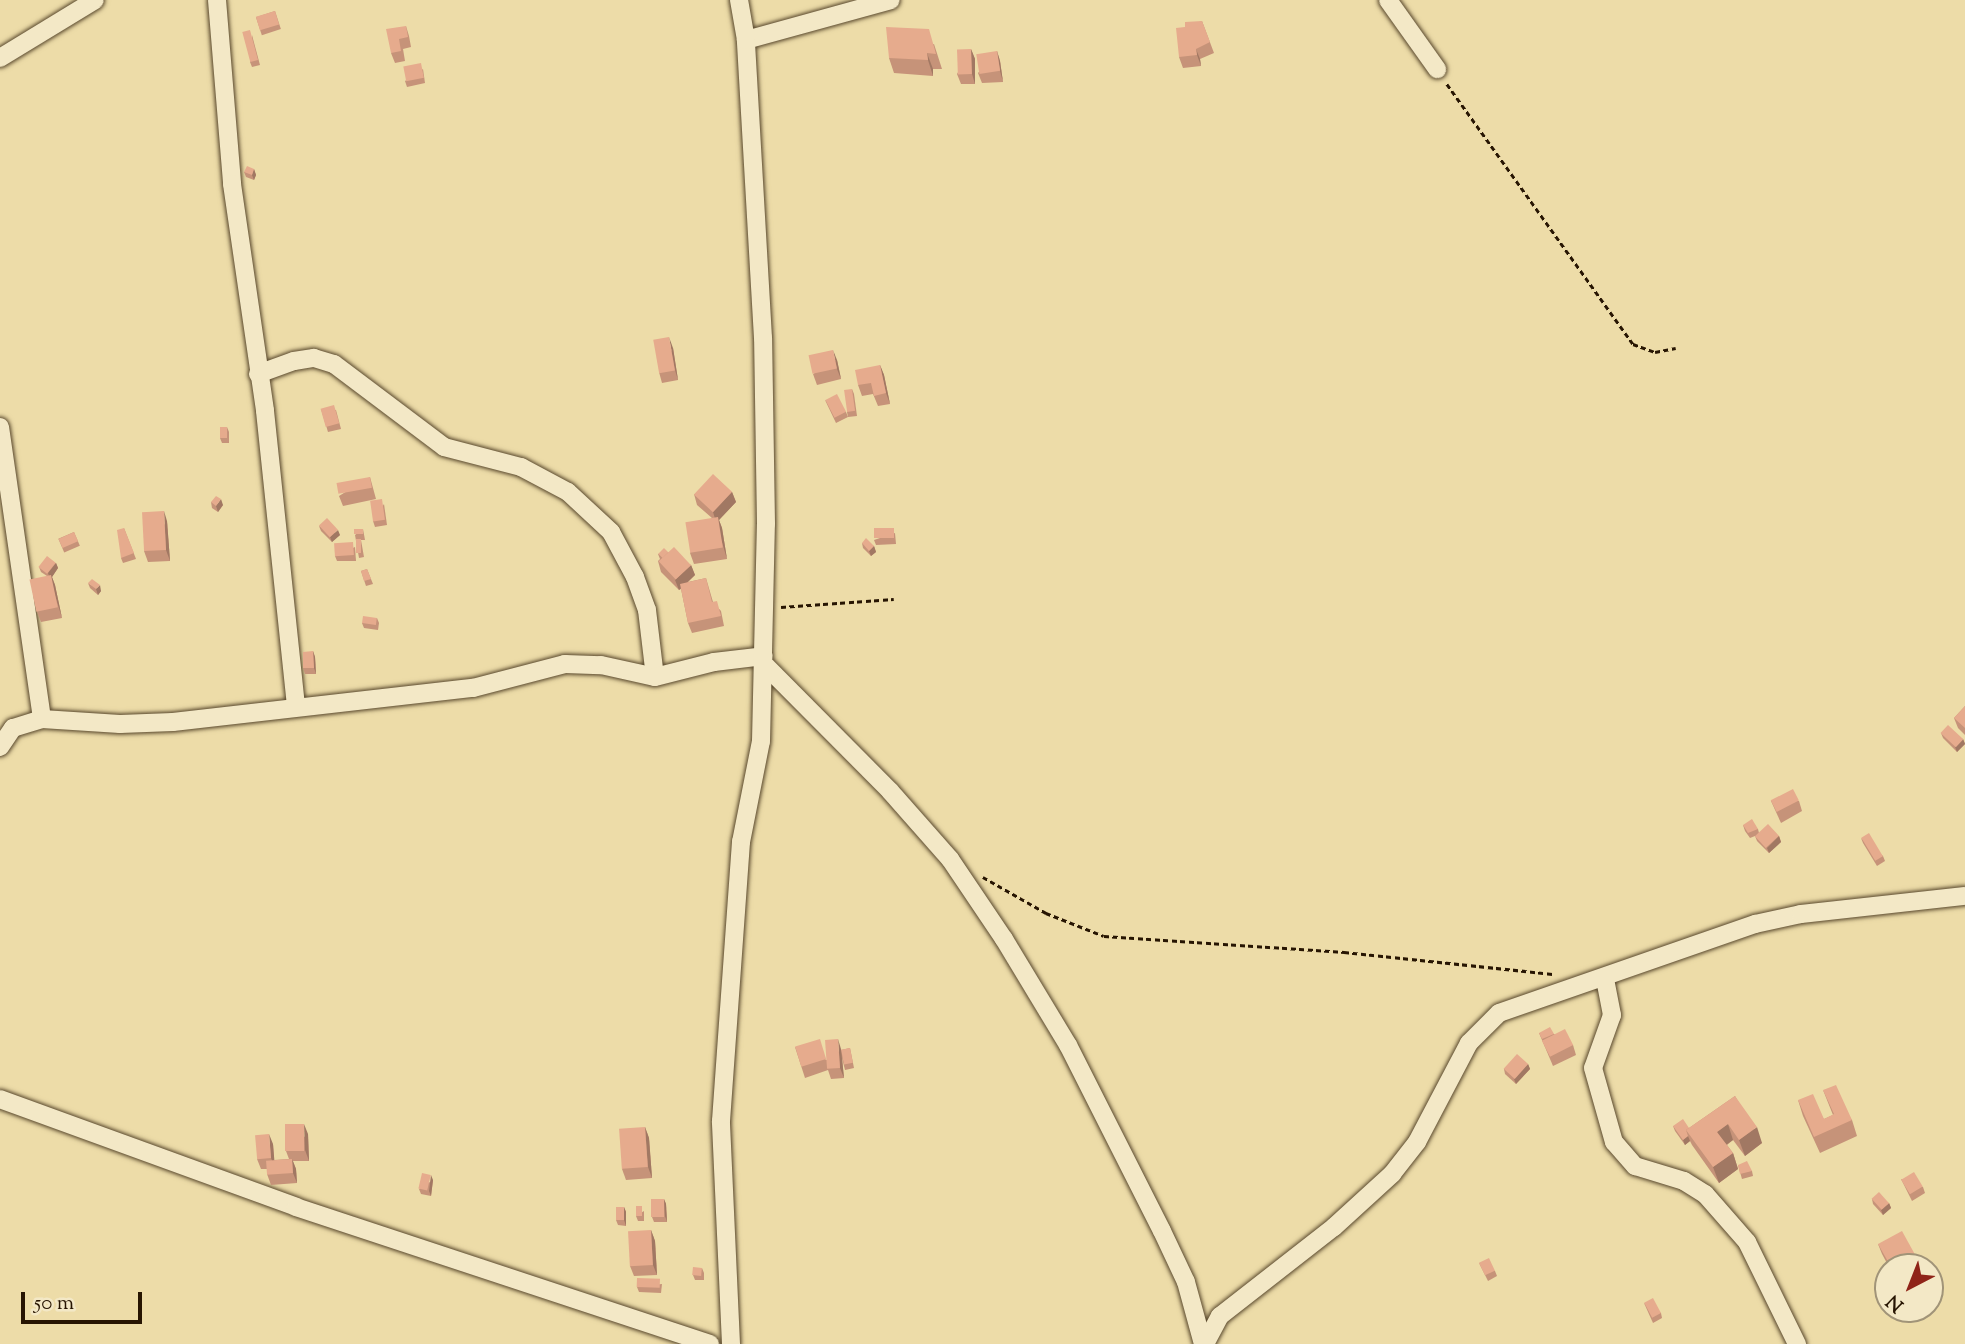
<!DOCTYPE html>
<style>
body{margin:0}
#map{position:relative;width:1965px;height:1344px;overflow:hidden;background:#eddca8;font-family:"Sorts Mill Goudy",serif}
div>[style]{position:absolute}
.path>*{height:2.5px;margin-top:-1.25px;transform-origin:0;background:repeating-linear-gradient(90deg,#271502 0 5px,transparent 0 8.5px)}
.roads{filter:drop-shadow(0 0 2px #58472c) drop-shadow(0 0 2px #58472c)}
.minor>*{height:18px;margin:-9px;padding:0 9px;transform-origin:9px;border-radius:9px;background:#f3e8c6}
.wall>*{inset:0;background:#c69379;transform-origin:0 0}
.shaded-wall>*{inset:0;background:#a17863}
.building>*{inset:0;background:#e6ab8d;transform-origin:0 0}
span{translate:-50% -50%;white-space:nowrap;text-align:center;line-height:1.15;-webkit-text-stroke:7px #f3e8c6;paint-order:stroke}
.north{position:absolute;left:1874px;top:1253px;width:70px;height:70px;box-sizing:border-box;background:#f3e8c6;border:2px solid #a19478;border-radius:50%;rotate:222deg;font-size:19px;font-weight:700;line-height:28px;text-align:center;color:#271502}
.north::after{content:'';display:block;margin:auto;width:24px;height:32px;background:#8f2418;clip-path:polygon(50% 0,100% 100%,50% 72%,0 100%)}
.scale{position:absolute;left:21px;top:1292px;width:121px;height:32px;box-sizing:border-box;border:4px solid #271502;border-top:0;padding-left:9px;font-size:21px;line-height:24px;white-space:nowrap;color:#271502;-webkit-text-stroke:5px #f3e8c6;paint-order:stroke}
</style>
<div id="map">
<div class="path">
<div style="left:1447px;top:84px;width:320px;rotate:54.4deg"></div>
<div style="left:1633px;top:344px;width:23px;rotate:20deg"></div>
<div style="left:1655px;top:352px;width:21px;rotate:-11deg"></div>
<div style="left:781px;top:607px;width:113px;rotate:-4deg"></div>
<div style="left:983px;top:877px;width:73px;rotate:29.7deg"></div>
<div style="left:1046px;top:913px;width:62px;rotate:21.6deg"></div>
<div style="left:1104px;top:936px;width:241px;rotate:3.8deg"></div>
<div style="left:1344px;top:952px;width:212px;rotate:6deg"></div>
</div>
<div class="roads">
<div class="minor">
<div style="left:217px;top:0;width:185px;rotate:85.3deg"></div>
<div style="left:232px;top:184px;width:229px;rotate:81.7deg"></div>
<div style="left:265px;top:411px;width:295px;rotate:84deg"></div>
<div style="left:1388px;top:0;width:85px;rotate:54.6deg"></div>
<div style="left:746px;top:40px;width:150px;rotate:-15.4deg"></div>
<div style="left:0;top:58px;width:111px;rotate:-31.4deg"></div>
<div style="left:258px;top:374px;width:38px;rotate:-20deg"></div>
<div style="left:294px;top:361px;width:20px;rotate:-9deg"></div>
<div style="left:314px;top:358px;width:21px;rotate:17deg"></div>
<div style="left:334px;top:364px;width:138px;rotate:37deg"></div>
<div style="left:444px;top:447px;width:80px;rotate:14.6deg"></div>
<div style="left:521px;top:467px;width:53px;rotate:28deg"></div>
<div style="left:568px;top:492px;width:59px;rotate:42.9deg"></div>
<div style="left:611px;top:532px;width:51px;rotate:61.9deg"></div>
<div style="left:635px;top:577px;width:35px;rotate:70deg"></div>
<div style="left:647px;top:610px;width:67px;rotate:83.2deg"></div>
<div style="left:0;top:427px;width:295px;rotate:81.8deg"></div>
<div style="left:765px;top:665px;width:177px;rotate:45.2deg"></div>
<div style="left:890px;top:791px;width:91px;rotate:48.6deg"></div>
<div style="left:950px;top:859px;width:97px;rotate:56deg"></div>
<div style="left:1004px;top:939px;width:124px;rotate:58.9deg"></div>
<div style="left:1068px;top:1045px;width:208px;rotate:63.2deg"></div>
<div style="left:1162px;top:1231px;width:56px;rotate:64.8deg"></div>
<div style="left:1186px;top:1282px;width:64px;rotate:74.7deg"></div>
<div style="left:0;top:747px;width:23px;rotate:-56deg"></div>
<div style="left:13px;top:728px;width:30px;rotate:-17deg"></div>
<div style="left:42px;top:719px;width:78px;rotate:3.7deg"></div>
<div style="left:120px;top:724px;width:53px;rotate:-2.2deg"></div>
<div style="left:173px;top:722px;width:302px;rotate:-6.5deg"></div>
<div style="left:473px;top:688px;width:95px;rotate:-14.6deg"></div>
<div style="left:565px;top:664px;width:36px;rotate:2deg"></div>
<div style="left:601px;top:665px;width:55px;rotate:12.5deg"></div>
<div style="left:655px;top:677px;width:61px;rotate:-14.3deg"></div>
<div style="left:714px;top:662px;width:50px;rotate:-6.8deg"></div>
<div style="left:1605px;top:979px;width:37px;rotate:79deg"></div>
<div style="left:1612px;top:1015px;width:56px;rotate:109.7deg"></div>
<div style="left:1593px;top:1068px;width:77px;rotate:74.2deg"></div>
<div style="left:1614px;top:1142px;width:32px;rotate:49deg"></div>
<div style="left:1635px;top:1166px;width:51px;rotate:17deg"></div>
<div style="left:1684px;top:1181px;width:25px;rotate:32deg"></div>
<div style="left:1705px;top:1194px;width:64px;rotate:48.8deg"></div>
<div style="left:1747px;top:1242px;width:114px;rotate:63.9deg"></div>
<div style="left:0;top:1099px;width:315px;rotate:20deg"></div>
<div style="left:296px;top:1207px;width:436px;rotate:18.3deg"></div>
<div style="left:731px;top:1344px;width:223px;rotate:-92.6deg"></div>
<div style="left:721px;top:1121px;width:280px;rotate:-85.9deg"></div>
<div style="left:741px;top:842px;width:103px;rotate:-78.8deg"></div>
<div style="left:761px;top:741px;width:217px;rotate:-88.7deg"></div>
<div style="left:766px;top:524px;width:186px;rotate:-90.9deg"></div>
<div style="left:763px;top:338px;width:298px;rotate:-93.3deg"></div>
<div style="left:746px;top:40px;width:41px;rotate:-99.9deg"></div>
<div style="left:1205px;top:1344px;width:32px;rotate:-62deg"></div>
<div style="left:1220px;top:1316px;width:145px;rotate:-38deg"></div>
<div style="left:1334px;top:1227px;width:79px;rotate:-42.4deg"></div>
<div style="left:1392px;top:1174px;width:41px;rotate:-52deg"></div>
<div style="left:1417px;top:1142px;width:112px;rotate:-62.3deg"></div>
<div style="left:1469px;top:1043px;width:42px;rotate:-45deg"></div>
<div style="left:1499px;top:1013px;width:271px;rotate:-19.2deg"></div>
<div style="left:1755px;top:924px;width:47px;rotate:-12.3deg"></div>
<div style="left:1801px;top:914px;width:165px;rotate:-6.3deg"></div>
</div>
</div>
<div class="wall">
<div style="left:275px;top:11px;width:19px;height:20px;rotate:72deg"></div>
<div style="clip-path:polygon(1202px 21px,1214px 53px,1200px 59px,1201px 66px,1183px 68px,1179px 57px,1185px 27px)"></div>
<div style="clip-path:polygon(406px 26px,409px 36px,411px 47px,403px 49px,405px 61px,395px 63px,391px 53px)"></div>
<div style="clip-path:polygon(252px 35px,260px 65px,252px 67px,250px 62px)"></div>
<div style="clip-path:polygon(934px 44px,942px 69px,933px 69px,933px 76px,894px 73px,889px 58px)"></div>
<div style="clip-path:polygon(971px 49px,975px 59px,975px 84px,961px 84px,957px 74px)"></div>
<div style="clip-path:polygon(997px 51px,1000px 61px,1003px 82px,982px 83px,978px 73px)"></div>
<div style="clip-path:polygon(423px 69px,425px 83px,407px 87px,405px 81px)"></div>
<div style="clip-path:polygon(254px 169px,256px 175px,254px 180px,246px 177px,244px 172px)"></div>
<div style="clip-path:polygon(673px 348px,678px 380px,662px 383px,659px 372px)"></div>
<div style="clip-path:polygon(837px 360px,841px 379px,817px 385px,813px 374px)"></div>
<div style="clip-path:polygon(880px 365px,884px 375px,890px 404px,878px 406px,873px 394px,862px 396px,858px 385px)"></div>
<div style="clip-path:polygon(852px 389px,854px 394px,857px 416px,848px 417px,847px 412px)"></div>
<div style="clip-path:polygon(825px 400px,846px 412px,848px 417px,836px 423px)"></div>
<div style="clip-path:polygon(321px 409px,336px 410px,341px 429px,328px 432px)"></div>
<div style="clip-path:polygon(227px 427px,229px 432px,229px 443px,222px 443px,220px 438px)"></div>
<div style="clip-path:polygon(370px 477px,376px 499px,343px 506px,339px 496px)"></div>
<div style="clip-path:polygon(732px 492px,736px 502px,719px 520px,722px 528px,727px 559px,694px 564px,690px 553px,712px 518px,697px 505px,694px 494px)"></div>
<div style="clip-path:polygon(211px 502px,223px 505px,218px 512px,212px 508px)"></div>
<div style="clip-path:polygon(384px 504px,387px 525px,375px 527px,373px 521px)"></div>
<div style="clip-path:polygon(167px 521px,170px 561px,148px 562px,144px 551px)"></div>
<div style="clip-path:polygon(319px 526px,340px 535px,332px 542px,321px 531px)"></div>
<div style="clip-path:polygon(124px 528px,136px 559px,123px 563px,121px 558px)"></div>
<div style="clip-path:polygon(363px 529px,365px 540px,361px 540px,364px 557px,359px 558px,355px 535px)"></div>
<div style="left:74px;top:532px;width:15px;height:17px;rotate:67deg"></div>
<div style="clip-path:polygon(895px 533px,896px 544px,876px 545px,874px 540px)"></div>
<div style="clip-path:polygon(862px 543px,874px 546px,876px 552px,871px 556px,863px 548px)"></div>
<div style="clip-path:polygon(355px 547px,356px 561px,337px 561px,335px 556px)"></div>
<div style="clip-path:polygon(668px 552px,691px 565px,695px 575px,688px 582px,706px 578px,713px 602px,721px 611px,724px 626px,692px 633px,688px 623px,681px 589px,679px 590px,661px 572px,658px 561px,660px 559px,658px 554px)"></div>
<div style="clip-path:polygon(56px 563px,58px 568px,52px 577px,55px 585px,62px 618px,41px 622px,37px 612px,47px 576px,41px 572px,39px 567px)"></div>
<div style="clip-path:polygon(367px 569px,373px 584px,366px 586px,361px 571px)"></div>
<div style="clip-path:polygon(88px 583px,101px 591px,98px 595px,90px 588px)"></div>
<div style="clip-path:polygon(377px 618px,379px 623px,378px 630px,364px 628px,362px 623px)"></div>
<div style="clip-path:polygon(313px 651px,315px 657px,316px 674px,305px 674px,303px 668px)"></div>
<div style="clip-path:polygon(1965px 706px,1965px 735px,1958px 728px,1954px 718px)"></div>
<div style="clip-path:polygon(1941px 733px,1963px 739px,1965px 744px,1957px 752px,1943px 738px)"></div>
<div style="clip-path:polygon(1771px 801px,1799px 801px,1802px 811px,1781px 823px)"></div>
<div style="clip-path:polygon(1743px 825px,1758px 829px,1759px 833px,1779px 836px,1781px 842px,1769px 853px,1757px 841px,1755px 836px,1750px 838px,1745px 831px)"></div>
<div style="clip-path:polygon(1861px 838px,1883px 856px,1885px 861px,1877px 866px,1863px 843px)"></div>
<div style="clip-path:polygon(1539px 1033px,1554px 1034px,1573px 1045px,1576px 1055px,1553px 1066px)"></div>
<div style="clip-path:polygon(795px 1047px,827px 1060px,841px 1050px,850px 1048px,854px 1068px,845px 1070px,842px 1058px,844px 1078px,831px 1079px,828px 1070px,805px 1078px)"></div>
<div style="clip-path:polygon(1528px 1064px,1530px 1069px,1516px 1084px,1505px 1074px,1504px 1069px)"></div>
<div style="clip-path:polygon(1823px 1090px,1852px 1120px,1857px 1136px,1820px 1153px,1803px 1116px,1798px 1100px,1824px 1119px,1833px 1115px)"></div>
<div style="clip-path:polygon(1735px 1096px,1762px 1143px,1745px 1156px,1733px 1140px,1727px 1145px,1733px 1153px,1738px 1169px,1719px 1183px,1692px 1145px,1690px 1141px,1685px 1145px,1675px 1131px,1673px 1126px,1689px 1128px)"></div>
<div style="clip-path:polygon(645px 1127px,649px 1138px,652px 1178px,626px 1180px,622px 1169px)"></div>
<div style="clip-path:polygon(308px 1134px,309px 1161px,293px 1161px,296px 1169px,297px 1183px,271px 1185px,267px 1174px,267px 1169px,261px 1169px,257px 1159px,273px 1144px,274px 1160px,289px 1159px,286px 1151px)"></div>
<div style="clip-path:polygon(1738px 1165px,1752px 1171px,1753px 1176px,1742px 1179px)"></div>
<div style="clip-path:polygon(1901px 1179px,1923px 1187px,1925px 1193px,1912px 1201px)"></div>
<div style="clip-path:polygon(433px 1180px,431px 1196px,421px 1194px,419px 1189px)"></div>
<div style="clip-path:polygon(664px 1199px,666px 1204px,667px 1222px,654px 1222px,652px 1217px)"></div>
<div style="clip-path:polygon(1872px 1199px,1889px 1203px,1891px 1208px,1883px 1215px,1873px 1204px)"></div>
<div style="clip-path:polygon(624px 1207px,626px 1212px,626px 1226px,618px 1225px,616px 1220px)"></div>
<div style="clip-path:polygon(644px 1211px,644px 1221px,638px 1221px,636px 1216px)"></div>
<div style="clip-path:polygon(651px 1230px,655px 1241px,657px 1275px,634px 1276px,630px 1266px)"></div>
<div style="clip-path:polygon(1878px 1244px,1918px 1260px,1920px 1267px,1889px 1267px,1882px 1254px)"></div>
<div style="clip-path:polygon(1479px 1263px,1495px 1271px,1497px 1276px,1488px 1281px)"></div>
<div style="clip-path:polygon(702px 1268px,704px 1273px,704px 1280px,695px 1280px,693px 1275px)"></div>
<div style="clip-path:polygon(662px 1284px,661px 1293px,639px 1292px,637px 1287px)"></div>
<div style="clip-path:polygon(1644px 1303px,1661px 1313px,1662px 1318px,1653px 1323px)"></div>
</div>
<div class="shaded-wall">
<div style="clip-path:polygon(971px 49px,975px 59px,975px 84px,972px 74px)"></div>
<div style="clip-path:polygon(1196px 49px,1200px 59px,1201px 66px,1197px 55px)"></div>
<div style="clip-path:polygon(997px 51px,1000px 61px,1003px 82px,1000px 71px)"></div>
<div style="clip-path:polygon(927px 53px,933px 69px,933px 76px,928px 60px)"></div>
<div style="clip-path:polygon(254px 169px,256px 175px,254px 180px,252px 175px)"></div>
<div style="clip-path:polygon(669px 337px,673px 348px,678px 380px,675px 370px)"></div>
<div style="clip-path:polygon(833px 350px,837px 360px,841px 379px,837px 369px)"></div>
<div style="clip-path:polygon(880px 365px,884px 375px,890px 404px,886px 393px)"></div>
<div style="clip-path:polygon(732px 492px,736px 502px,719px 520px,722px 528px,727px 559px,713px 512px)"></div>
<div style="clip-path:polygon(221px 499px,223px 505px,218px 512px,216px 506px)"></div>
<div style="clip-path:polygon(164px 511px,167px 521px,170px 561px,166px 550px)"></div>
<div style="clip-path:polygon(338px 530px,340px 535px,332px 542px,330px 537px)"></div>
<div style="clip-path:polygon(874px 546px,876px 552px,871px 556px,869px 551px)"></div>
<div style="clip-path:polygon(56px 563px,58px 568px,52px 577px,55px 585px,62px 618px,48px 573px)"></div>
<div style="clip-path:polygon(691px 565px,695px 575px,679px 590px,675px 580px)"></div>
<div style="clip-path:polygon(100px 585px,101px 591px,98px 595px,96px 589px)"></div>
<div style="clip-path:polygon(313px 651px,315px 657px,316px 674px,314px 668px)"></div>
<div style="clip-path:polygon(1963px 739px,1965px 744px,1957px 752px,1955px 747px)"></div>
<div style="clip-path:polygon(1779px 836px,1781px 842px,1769px 853px,1767px 848px)"></div>
<div style="clip-path:polygon(838px 1039px,841px 1049px,844px 1078px,840px 1068px)"></div>
<div style="clip-path:polygon(1528px 1064px,1530px 1069px,1516px 1084px,1514px 1079px)"></div>
<div style="clip-path:polygon(304px 1124px,308px 1134px,309px 1161px,305px 1150px)"></div>
<div style="clip-path:polygon(1728px 1124px,1733px 1140px,1723px 1147px,1717px 1132px)"></div>
<div style="clip-path:polygon(645px 1127px,649px 1138px,652px 1178px,648px 1167px)"></div>
<div style="clip-path:polygon(1757px 1127px,1762px 1143px,1745px 1156px,1739px 1140px)"></div>
<div style="clip-path:polygon(269px 1134px,273px 1144px,275px 1168px,271px 1158px)"></div>
<div style="clip-path:polygon(1688px 1136px,1690px 1141px,1685px 1145px,1683px 1140px)"></div>
<div style="clip-path:polygon(1733px 1153px,1738px 1169px,1719px 1183px,1713px 1167px)"></div>
<div style="clip-path:polygon(292px 1159px,296px 1169px,297px 1183px,293px 1173px)"></div>
<div style="clip-path:polygon(431px 1175px,433px 1180px,431px 1196px,429px 1191px)"></div>
<div style="clip-path:polygon(664px 1199px,666px 1204px,667px 1222px,665px 1216px)"></div>
<div style="clip-path:polygon(1889px 1203px,1891px 1208px,1883px 1215px,1881px 1210px)"></div>
<div style="clip-path:polygon(624px 1207px,626px 1212px,626px 1226px,624px 1220px)"></div>
<div style="clip-path:polygon(651px 1230px,655px 1241px,657px 1275px,653px 1265px)"></div>
</div>
<div class="building">
<div style="left:275px;top:11px;width:14px;height:20px;rotate:73deg"></div>
<div style="clip-path:polygon(1202px 21px,1210px 42px,1196px 49px,1197px 55px,1179px 57px,1176px 28px,1185px 27px,1185px 22px)"></div>
<div style="clip-path:polygon(406px 26px,408px 37px,399px 39px,401px 51px,391px 53px,386px 29px)"></div>
<div style="clip-path:polygon(886px 27px,929px 29px,936px 54px,927px 53px,928px 60px,889px 58px)"></div>
<div style="left:250px;top:30px;width:31px;height:8px;rotate:75deg"></div>
<div style="left:971px;top:49px;width:25px;height:14px;rotate:88deg"></div>
<div style="left:997px;top:51px;width:20px;height:21px;rotate:81deg"></div>
<div style="left:421px;top:63px;width:15px;height:18px;rotate:79deg"></div>
<div style="clip-path:polygon(247px 166px,254px 169px,252px 175px,244px 172px)"></div>
<div style="left:669px;top:337px;width:34px;height:16px;rotate:80deg"></div>
<div style="left:833px;top:350px;width:19px;height:25px;rotate:78deg"></div>
<div style="clip-path:polygon(880px 365px,886px 393px,874px 396px,871px 383px,858px 385px,855px 370px)"></div>
<div style="left:852px;top:389px;width:22px;height:8px;rotate:82deg"></div>
<div style="left:837px;top:394px;width:20px;height:13px;rotate:63deg"></div>
<div style="left:334px;top:405px;width:19px;height:14px;rotate:74deg"></div>
<div style="left:220px;top:427px;width:7px;height:11px"></div>
<div style="left:713px;top:474px;width:26px;height:28px;rotate:43deg"></div>
<div style="left:370px;top:477px;width:11px;height:34px;rotate:80deg"></div>
<div style="clip-path:polygon(216px 496px,221px 499px,216px 506px,211px 502px)"></div>
<div style="left:382px;top:499px;width:21px;height:12px;rotate:82deg"></div>
<div style="left:164px;top:511px;width:39px;height:22px;rotate:87deg"></div>
<div style="left:718px;top:517px;width:31px;height:33px;rotate:81deg"></div>
<div style="left:327px;top:518px;width:16px;height:11px;rotate:47deg"></div>
<div style="clip-path:polygon(124px 528px,134px 553px,121px 558px,117px 530px)"></div>
<div style="left:894px;top:528px;width:10px;height:20px;rotate:90deg"></div>
<div style="left:363px;top:529px;width:5px;height:9px;rotate:90deg"></div>
<div style="left:74px;top:532px;width:10px;height:17px;rotate:66deg"></div>
<div style="clip-path:polygon(866px 538px,874px 546px,869px 551px,862px 543px)"></div>
<div style="left:356px;top:539px;width:5px;height:14px"></div>
<div style="left:353px;top:542px;width:13px;height:19px;rotate:86deg"></div>
<div style="left:674px;top:547px;width:25px;height:21px;rotate:47deg"></div>
<div style="left:664px;top:548px;width:6px;height:8px;rotate:45deg"></div>
<div style="left:47px;top:556px;width:11px;height:14px;rotate:38deg"></div>
<div style="clip-path:polygon(367px 569px,371px 579px,364px 581px,361px 571px)"></div>
<div style="left:51px;top:575px;width:33px;height:22px;rotate:78deg"></div>
<div style="clip-path:polygon(706px 578px,712px 602px,717px 601px,721px 616px,688px 623px,680px 584px)"></div>
<div style="clip-path:polygon(92px 579px,100px 585px,96px 589px,88px 583px)"></div>
<div style="left:363px;top:616px;width:14px;height:7px;rotate:8deg"></div>
<div style="clip-path:polygon(313px 651px,314px 668px,303px 668px,303px 652px)"></div>
<div style="clip-path:polygon(1965px 706px,1965px 728px,1954px 718px)"></div>
<div style="left:1948px;top:725px;width:21px;height:11px;rotate:43deg"></div>
<div style="left:1793px;top:789px;width:13px;height:25px;rotate:63deg"></div>
<div style="clip-path:polygon(1752px 819px,1758px 829px,1748px 833px,1743px 825px)"></div>
<div style="left:1768px;top:824px;width:16px;height:18px;rotate:47deg"></div>
<div style="left:1869px;top:833px;width:27px;height:9px;rotate:59deg"></div>
<div style="clip-path:polygon(1550px 1027px,1554px 1034px,1542px 1039px,1539px 1033px)"></div>
<div style="left:1565px;top:1029px;width:18px;height:26px;rotate:63deg"></div>
<div style="left:820px;top:1039px;width:21px;height:26px;rotate:73deg"></div>
<div style="left:838px;top:1039px;width:29px;height:13px;rotate:86deg"></div>
<div style="left:850px;top:1048px;width:15px;height:9px;rotate:79deg"></div>
<div style="left:1517px;top:1054px;width:15px;height:20px;rotate:42deg"></div>
<div style="clip-path:polygon(1836px 1085px,1852px 1120px,1814px 1137px,1798px 1100px,1813px 1094px,1824px 1119px,1834px 1114px,1823px 1090px)"></div>
<div style="clip-path:polygon(1735px 1096px,1757px 1127px,1739px 1140px,1728px 1124px,1717px 1132px,1733px 1153px,1713px 1167px,1686px 1130px)"></div>
<div style="clip-path:polygon(1683px 1119px,1689px 1128px,1686px 1130px,1688px 1136px,1683px 1140px,1673px 1126px)"></div>
<div style="left:285px;top:1124px;width:19px;height:27px"></div>
<div style="left:645px;top:1127px;width:40px;height:26px;rotate:86deg"></div>
<div style="left:269px;top:1134px;width:24px;height:14px;rotate:85deg"></div>
<div style="left:292px;top:1159px;width:14px;height:26px;rotate:86deg"></div>
<div style="clip-path:polygon(1747px 1161px,1752px 1171px,1740px 1174px,1738px 1165px)"></div>
<div style="left:1914px;top:1172px;width:17px;height:15px;rotate:59deg"></div>
<div style="left:422px;top:1173px;width:9px;height:16px;rotate:13deg"></div>
<div style="left:1879px;top:1192px;width:15px;height:10px;rotate:48deg"></div>
<div style="left:651px;top:1199px;width:13px;height:18px"></div>
<div style="left:636px;top:1206px;width:6px;height:10px"></div>
<div style="left:616px;top:1207px;width:8px;height:13px"></div>
<div style="left:651px;top:1230px;width:35px;height:23px;rotate:87deg"></div>
<div style="clip-path:polygon(1902px 1231px,1918px 1260px,1904px 1267px,1891px 1267px,1878px 1244px)"></div>
<div style="left:1489px;top:1258px;width:14px;height:11px;rotate:65deg"></div>
<div style="left:693px;top:1267px;width:9px;height:8px;rotate:6deg"></div>
<div style="left:637px;top:1278px;width:23px;height:9px;rotate:2deg"></div>
<div style="left:1653px;top:1298px;width:17px;height:10px;rotate:62deg"></div>
</div>
<div class="north">N</div>
<div class="scale">50 m</div>
</div>
